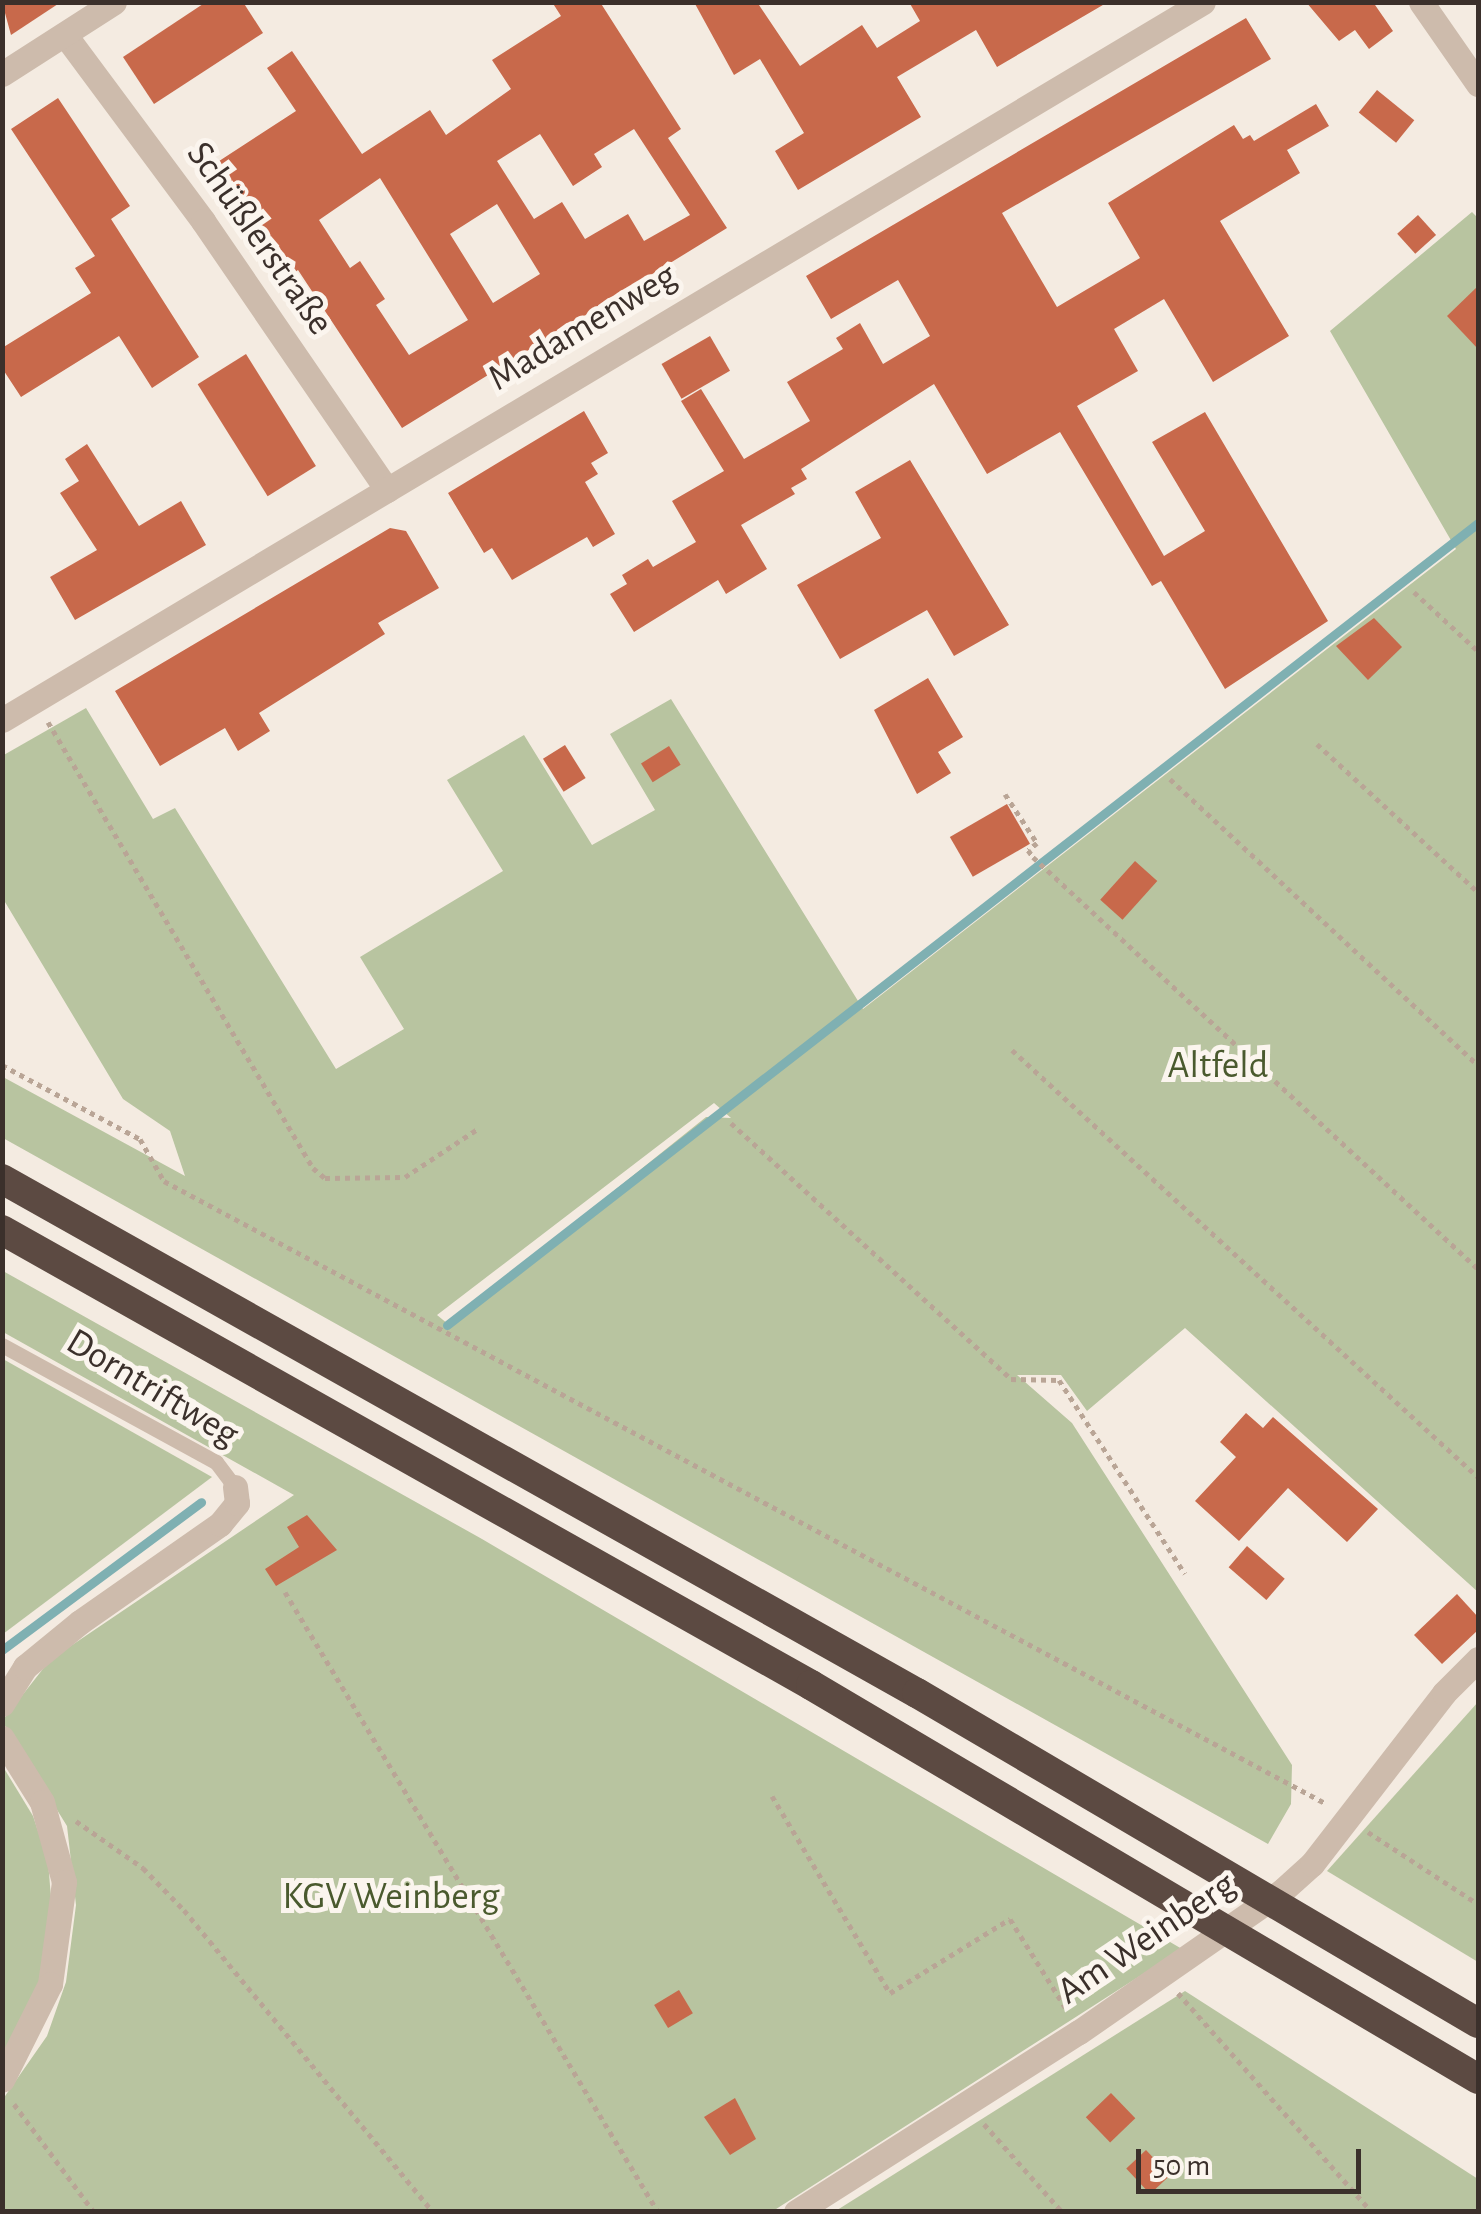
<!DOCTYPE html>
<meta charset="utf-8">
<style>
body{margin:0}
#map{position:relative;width:1481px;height:2214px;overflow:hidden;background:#f4ebe1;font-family:"Alegreya Sans",sans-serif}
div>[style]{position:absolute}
.green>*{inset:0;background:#b8c4a0}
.stream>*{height:9px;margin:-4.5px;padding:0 4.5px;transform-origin:4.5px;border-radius:4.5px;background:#7fb0b2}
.building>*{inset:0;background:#c8694b;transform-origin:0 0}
.path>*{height:5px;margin-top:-2.5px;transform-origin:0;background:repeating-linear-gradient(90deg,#b9a596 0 5px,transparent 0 10px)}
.service>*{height:15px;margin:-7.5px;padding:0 7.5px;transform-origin:7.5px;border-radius:7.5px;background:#cdbbac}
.minor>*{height:25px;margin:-12.5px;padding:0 12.5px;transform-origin:12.5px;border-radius:12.5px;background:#cdbbac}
.motorway>*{height:30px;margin:-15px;padding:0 15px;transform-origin:15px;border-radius:15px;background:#5c4a42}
span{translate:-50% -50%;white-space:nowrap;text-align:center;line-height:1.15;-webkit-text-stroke:10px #fbf5ee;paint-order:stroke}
.street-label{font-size:38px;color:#3b302b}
.park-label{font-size:38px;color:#4a5a2e}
.frame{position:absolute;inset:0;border:5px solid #3b302b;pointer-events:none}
.scale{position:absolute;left:1136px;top:2149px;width:225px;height:45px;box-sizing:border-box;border:5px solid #3b302b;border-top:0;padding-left:12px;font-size:30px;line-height:35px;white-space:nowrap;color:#3b302b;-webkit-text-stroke:8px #fbf5ee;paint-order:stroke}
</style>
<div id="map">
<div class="green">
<div style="clip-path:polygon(evenodd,1472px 212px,1478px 218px,1478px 1592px,1185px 1328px,1087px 1411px,1061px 1375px,1017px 1375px,1072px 1423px,1292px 1765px,1291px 1804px,1268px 1844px,3px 1138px,3px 1077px,185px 1176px,170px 1131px,123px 1099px,2px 897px,2px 756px,86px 708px,153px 819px,175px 808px,336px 1069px,404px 1029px,360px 957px,503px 871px,447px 780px,524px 735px,592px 845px,655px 810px,610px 734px,671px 699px,863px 1009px,1456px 549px,1330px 331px,1472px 212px,714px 1103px,731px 1118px,706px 1117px,448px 1324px,437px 1315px,714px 1103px)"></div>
<div style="clip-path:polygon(3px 1271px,482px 1539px,1182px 1949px,773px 2211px,3px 2211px,3px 2099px,47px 2036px,66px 1982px,76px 1905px,67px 1826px,2px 1721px,50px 1660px,294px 1495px,3px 1332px)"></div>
<div style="clip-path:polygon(3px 1359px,212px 1477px,3px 1634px)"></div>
<div style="clip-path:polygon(1478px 1702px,1478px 1962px,1327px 1871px)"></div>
<div style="clip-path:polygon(2px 1765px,33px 1816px,48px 1861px,52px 1910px,37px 1992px,2px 2057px)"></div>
<div style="clip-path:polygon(1185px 1991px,1478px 2179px,1478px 2211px,834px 2212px)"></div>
</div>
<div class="stream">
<div style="left:447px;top:1325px;width:1306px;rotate:-37.88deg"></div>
<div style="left:2px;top:1650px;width:248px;rotate:-36.6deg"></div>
</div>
<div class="building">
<div style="clip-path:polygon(2px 2px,61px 2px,11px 35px)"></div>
<div style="clip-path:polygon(206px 2px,243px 2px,263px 33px,154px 104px,123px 57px)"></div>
<div style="clip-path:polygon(evenodd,552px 2px,600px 2px,681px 129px,668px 138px,727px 228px,402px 428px,298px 270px,286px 278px,213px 165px,296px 111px,267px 68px,292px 51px,362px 154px,430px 110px,446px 135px,511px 89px,492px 60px,561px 16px,552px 2px,634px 129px,690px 215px,644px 241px,628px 214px,585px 239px,562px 202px,534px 219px,497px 161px,540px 134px,573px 186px,602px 167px,594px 154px,634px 129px,552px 2px,380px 178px,468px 320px,409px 355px,376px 305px,385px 299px,360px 261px,350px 268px,319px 220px,380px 178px,552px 2px,497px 204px,540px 274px,493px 303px,450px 234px,497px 204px)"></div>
<div style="clip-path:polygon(694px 2px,757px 2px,800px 66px,862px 25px,877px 48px,920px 21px,909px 2px,1108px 2px,997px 67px,976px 30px,897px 77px,921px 117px,798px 190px,775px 151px,804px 133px,760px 59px,734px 75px)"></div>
<div style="clip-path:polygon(1306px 2px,1373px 2px,1393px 31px,1369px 49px,1355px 30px,1339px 41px)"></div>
<div style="clip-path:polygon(1246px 18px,1271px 59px,1002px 213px,1057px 307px,1140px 258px,1108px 203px,1234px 125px,1243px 139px,1250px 135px,1254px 141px,1316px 104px,1329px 126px,1287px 150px,1300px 173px,1220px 221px,1289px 336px,1213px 382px,1164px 299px,1114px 329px,1138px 371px,1077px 406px,1164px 556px,1205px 531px,1152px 442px,1205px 412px,1328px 621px,1225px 689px,1161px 581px,1152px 586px,1060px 432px,987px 474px,934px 384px,801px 469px,807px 479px,791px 488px,795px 494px,741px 525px,767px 569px,726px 594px,718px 580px,634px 632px,610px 594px,627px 584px,622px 575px,648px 559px,653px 567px,696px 542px,672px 501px,724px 471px,681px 401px,701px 389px,744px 459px,810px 421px,787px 382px,843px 349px,836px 338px,860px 323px,883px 364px,930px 336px,898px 280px,831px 319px,806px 276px)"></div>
<div style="left:1377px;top:90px;width:48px;height:29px;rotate:39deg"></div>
<div style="clip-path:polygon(58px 98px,130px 206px,111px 219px,199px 357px,152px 388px,119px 336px,21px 397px,2px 368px,2px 348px,91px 293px,75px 268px,95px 256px,11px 129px)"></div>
<div style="left:1418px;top:215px;width:27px;height:28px;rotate:48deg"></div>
<div style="clip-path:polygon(1478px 286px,1478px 349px,1447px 316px)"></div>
<div style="left:710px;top:336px;width:40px;height:56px;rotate:60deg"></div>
<div style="left:246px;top:354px;width:132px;height:57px;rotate:58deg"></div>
<div style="clip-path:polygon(584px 411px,608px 453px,591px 463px,598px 474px,585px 482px,615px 534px,593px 547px,587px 537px,512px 580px,492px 548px,484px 553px,448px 493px)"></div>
<div style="clip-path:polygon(87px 444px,139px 526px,181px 501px,206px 545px,75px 620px,50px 577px,97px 550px,60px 493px,79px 481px,65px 459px)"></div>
<div style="clip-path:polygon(910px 460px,1009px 625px,954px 656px,927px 610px,840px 659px,797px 585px,881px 538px,855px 492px)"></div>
<div style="clip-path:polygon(390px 528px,406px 531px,439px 588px,378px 623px,385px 634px,259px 713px,270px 731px,238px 751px,225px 728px,160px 766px,115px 691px)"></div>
<div style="clip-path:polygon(1374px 618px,1402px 647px,1368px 680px,1336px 646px)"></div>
<div style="clip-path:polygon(928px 678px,963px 737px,938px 752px,951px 773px,917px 794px,874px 710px)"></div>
<div style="left:565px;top:745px;width:39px;height:26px;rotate:58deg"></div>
<div style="left:669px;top:746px;width:22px;height:33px;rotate:58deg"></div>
<div style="left:1007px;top:804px;width:46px;height:66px;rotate:60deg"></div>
<div style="left:1135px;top:861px;width:30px;height:52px;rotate:42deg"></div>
<div style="clip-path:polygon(1246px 1413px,1263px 1428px,1273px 1417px,1378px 1509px,1347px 1542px,1288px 1488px,1239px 1541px,1195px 1501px,1236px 1457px,1220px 1442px)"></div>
<div style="clip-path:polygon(307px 1515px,337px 1550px,276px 1586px,265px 1569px,299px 1547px,287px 1527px)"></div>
<div style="left:1247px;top:1546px;width:50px;height:28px;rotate:41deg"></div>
<div style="clip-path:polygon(1457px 1594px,1478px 1617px,1478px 1630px,1442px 1664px,1414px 1635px)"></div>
<div style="left:679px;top:1990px;width:27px;height:29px;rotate:59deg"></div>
<div style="left:1111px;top:2093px;width:35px;height:35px;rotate:46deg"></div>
<div style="clip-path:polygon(735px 2098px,756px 2139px,730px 2155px,704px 2117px)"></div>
<div style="left:1146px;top:2150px;width:35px;height:27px;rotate:47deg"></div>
</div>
<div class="path">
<div style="left:1414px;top:592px;width:87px;rotate:42.7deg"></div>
<div style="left:48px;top:722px;width:519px;rotate:59.28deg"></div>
<div style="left:313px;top:1168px;width:16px;rotate:40deg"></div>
<div style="left:325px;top:1178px;width:80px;rotate:-0.7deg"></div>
<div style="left:405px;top:1177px;width:89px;rotate:-33.5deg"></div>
<div style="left:1317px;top:744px;width:219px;rotate:42.6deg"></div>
<div style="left:1170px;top:779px;width:420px;rotate:42.9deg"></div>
<div style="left:1005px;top:794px;width:59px;rotate:56.9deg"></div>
<div style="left:1037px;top:843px;width:11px;rotate:142deg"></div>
<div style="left:1028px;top:850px;width:9px;rotate:54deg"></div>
<div style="left:1033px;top:857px;width:606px;rotate:42.79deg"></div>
<div style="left:1012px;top:1050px;width:632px;rotate:42.5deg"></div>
<div style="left:2px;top:1065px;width:157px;rotate:28.2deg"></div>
<div style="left:140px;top:1139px;width:48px;rotate:60.3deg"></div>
<div style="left:164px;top:1181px;width:1317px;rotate:28.18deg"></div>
<div style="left:731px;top:1123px;width:379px;rotate:42.4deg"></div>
<div style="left:1011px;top:1379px;width:48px;rotate:1.2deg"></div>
<div style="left:1059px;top:1380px;width:231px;rotate:57deg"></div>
<div style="left:285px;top:1592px;width:724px;rotate:58.97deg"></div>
<div style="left:772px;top:1796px;width:230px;rotate:59.1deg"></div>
<div style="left:890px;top:1993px;width:141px;rotate:-31.7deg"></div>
<div style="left:1010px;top:1919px;width:104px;rotate:58deg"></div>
<div style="left:76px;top:1821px;width:82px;rotate:35deg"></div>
<div style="left:143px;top:1868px;width:59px;rotate:45.7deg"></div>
<div style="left:184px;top:1910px;width:391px;rotate:50.5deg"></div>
<div style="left:1368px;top:1832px;width:131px;rotate:33.2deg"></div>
<div style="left:1178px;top:1993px;width:293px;rotate:48.5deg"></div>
<div style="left:14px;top:2104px;width:134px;rotate:53.5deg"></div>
<div style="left:984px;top:2124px;width:118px;rotate:48.4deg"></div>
</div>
<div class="service">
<div style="left:2px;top:1345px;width:244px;rotate:28.7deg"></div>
<div style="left:216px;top:1462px;width:31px;rotate:53deg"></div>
</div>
<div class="minor">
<div style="left:1421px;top:2px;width:100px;rotate:55.2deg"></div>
<div style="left:65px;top:35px;width:232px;rotate:53.4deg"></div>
<div style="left:203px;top:221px;width:326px;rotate:55.6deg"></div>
<div style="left:2px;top:74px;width:133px;rotate:-32.7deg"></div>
<div style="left:2px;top:720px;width:1399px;rotate:-30.87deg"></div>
<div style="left:2px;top:1704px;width:44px;rotate:-58.1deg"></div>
<div style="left:25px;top:1667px;width:71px;rotate:-39.3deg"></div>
<div style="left:80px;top:1622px;width:171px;rotate:-35deg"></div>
<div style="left:220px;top:1524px;width:27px;rotate:-51deg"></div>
<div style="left:237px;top:1503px;width:16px;rotate:-97deg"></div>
<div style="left:2px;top:1738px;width:75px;rotate:58deg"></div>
<div style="left:42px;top:1802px;width:83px;rotate:74.6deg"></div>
<div style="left:64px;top:1882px;width:103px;rotate:97.8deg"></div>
<div style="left:50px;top:1984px;width:107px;rotate:116.6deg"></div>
<div style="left:796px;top:2212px;width:335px;rotate:-32.5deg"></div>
<div style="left:1079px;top:2032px;width:249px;rotate:-34.8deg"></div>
<div style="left:1283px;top:1890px;width:39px;rotate:-42deg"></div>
<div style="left:1312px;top:1864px;width:216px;rotate:-52.3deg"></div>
<div style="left:1444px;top:1693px;width:48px;rotate:-45deg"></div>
</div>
<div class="motorway">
<div style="left:2px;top:1179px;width:1049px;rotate:29.33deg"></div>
<div style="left:917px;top:1693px;width:651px;rotate:30.47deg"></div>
<div style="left:2px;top:1230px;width:928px;rotate:29.35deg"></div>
<div style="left:811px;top:1685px;width:775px;rotate:30.57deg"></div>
</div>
<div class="street-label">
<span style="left:259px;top:239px;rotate:55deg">Schüßlerstraße</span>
<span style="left:583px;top:328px;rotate:-31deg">Madamenweg</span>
<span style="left:152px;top:1389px;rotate:31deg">Dorntriftweg</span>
<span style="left:1147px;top:1939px;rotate:-34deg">Am Weinberg</span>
</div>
<div class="park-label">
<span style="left:1218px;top:1067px">Altfeld</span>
<span style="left:391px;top:1898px">KGV Weinberg</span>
</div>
<div class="frame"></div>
<div class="scale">50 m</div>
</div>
